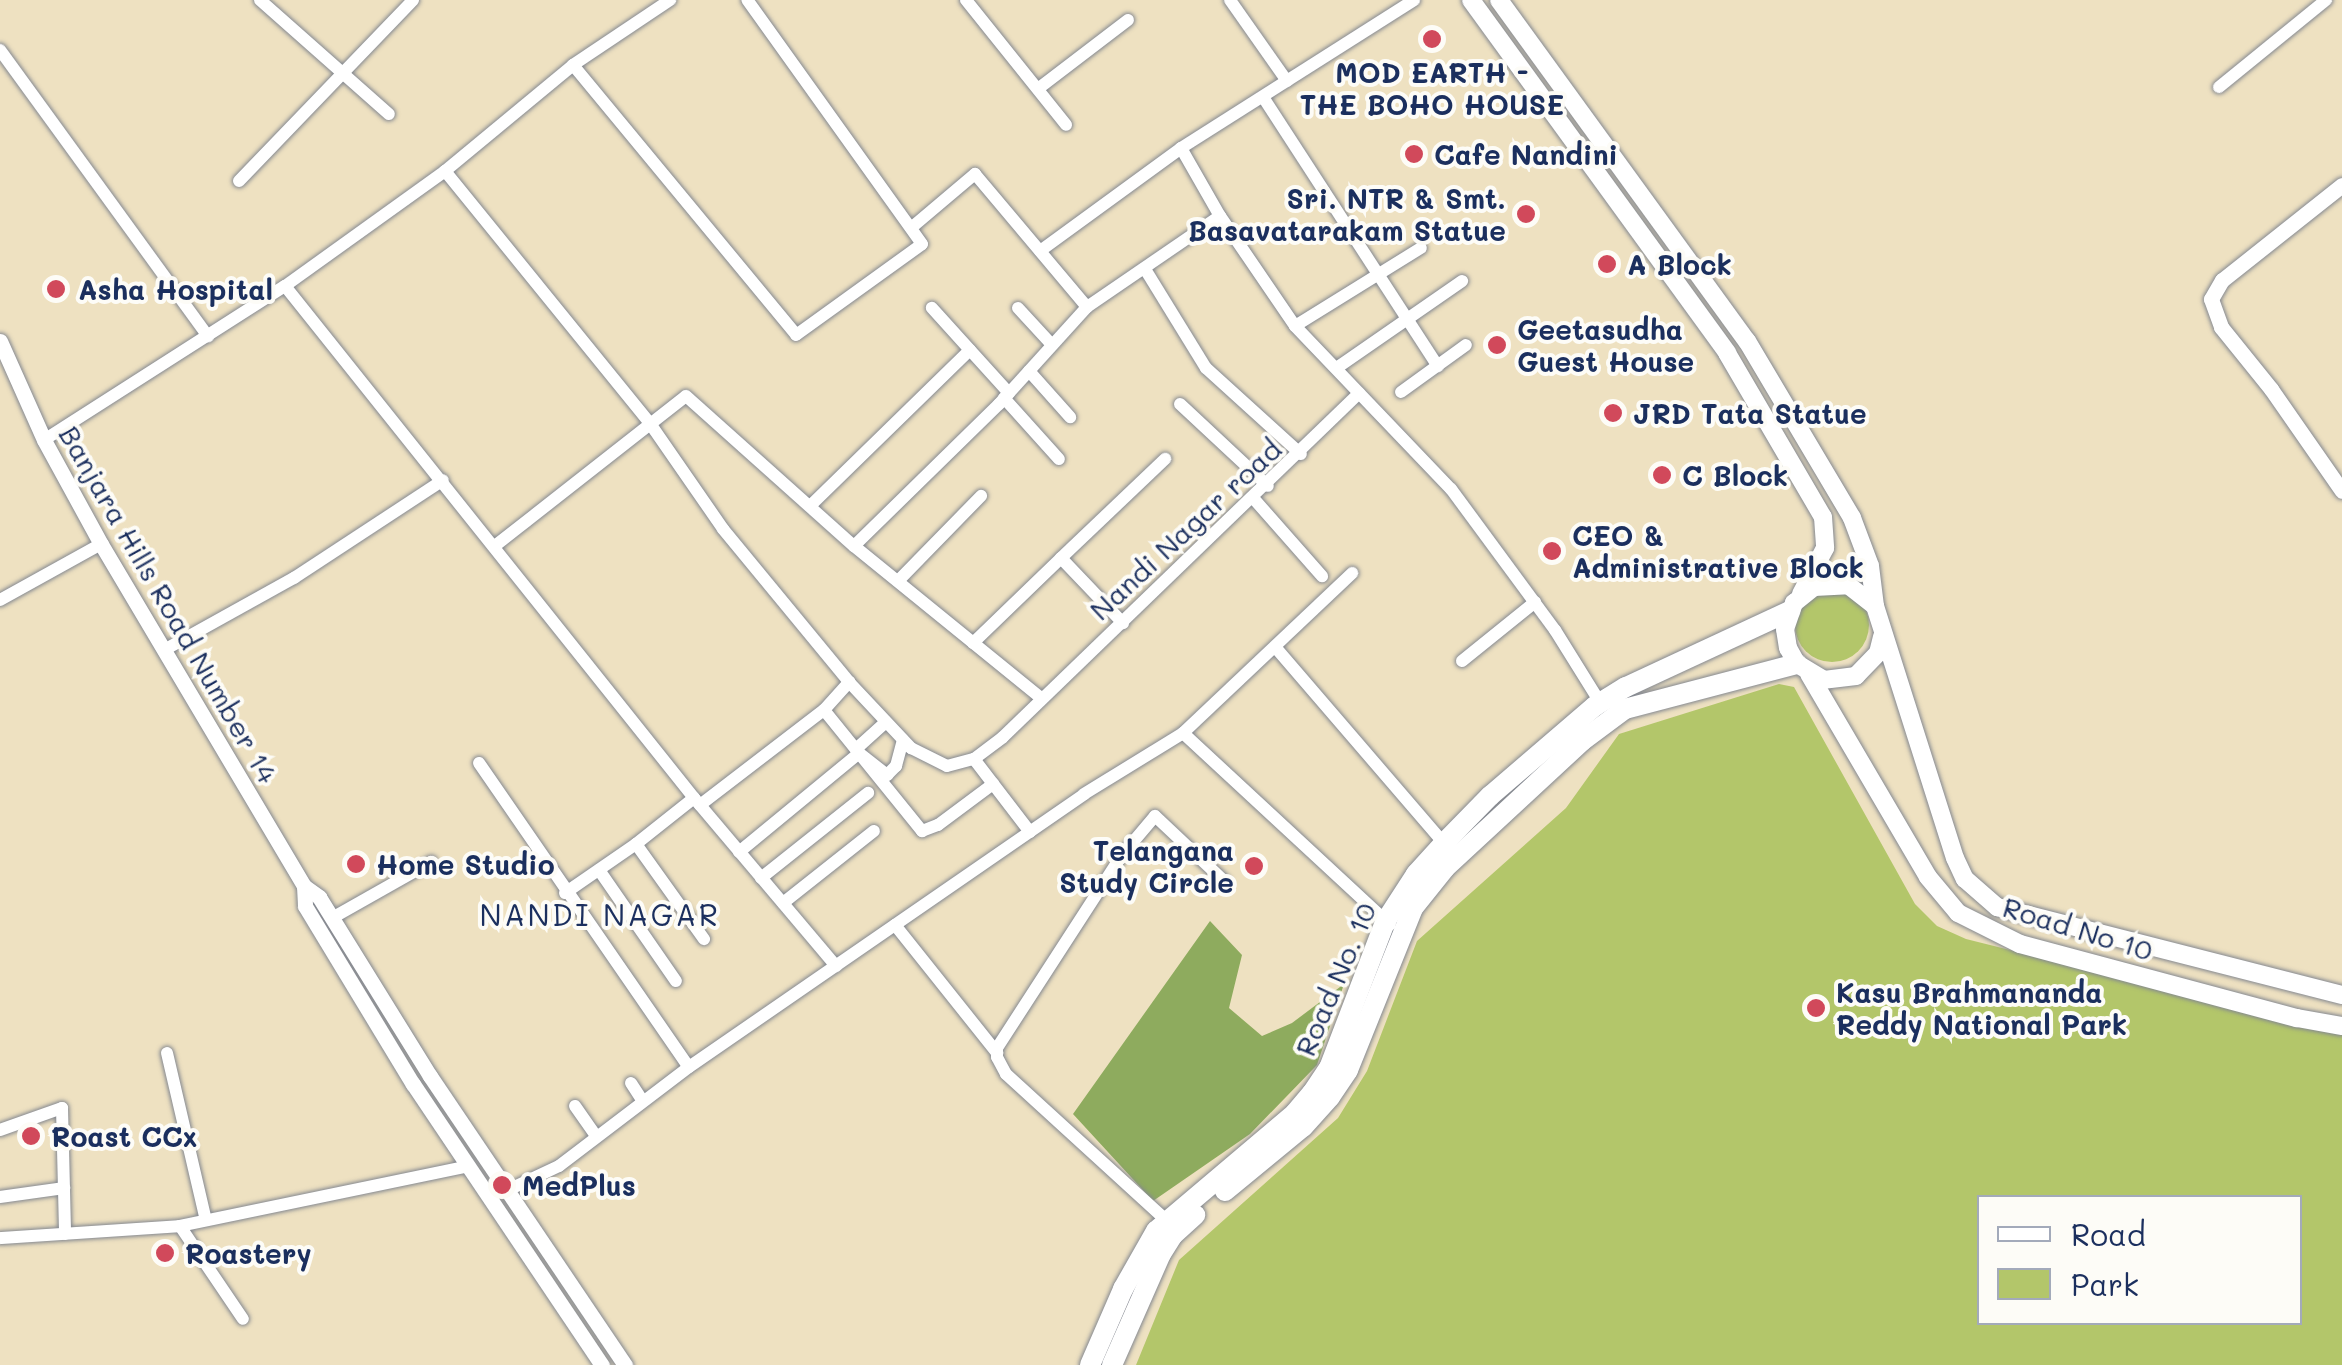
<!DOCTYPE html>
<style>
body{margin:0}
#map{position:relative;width:2342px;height:1365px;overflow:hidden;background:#eee1c1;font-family:Mali,sans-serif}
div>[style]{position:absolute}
.green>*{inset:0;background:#b3c66a}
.round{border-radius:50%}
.forest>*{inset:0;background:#8eab5e}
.roads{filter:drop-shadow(0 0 2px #848890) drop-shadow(0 0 2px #848890)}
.minor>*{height:12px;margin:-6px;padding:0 6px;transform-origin:6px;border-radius:6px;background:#fff}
.tertiary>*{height:15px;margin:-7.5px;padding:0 7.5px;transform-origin:7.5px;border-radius:7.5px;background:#fff}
.secondary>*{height:18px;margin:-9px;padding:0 9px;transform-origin:9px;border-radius:9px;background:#fff}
.primary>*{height:20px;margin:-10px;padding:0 10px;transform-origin:10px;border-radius:10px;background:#fff}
.dots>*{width:28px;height:28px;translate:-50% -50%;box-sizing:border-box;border:5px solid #fdfcf7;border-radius:50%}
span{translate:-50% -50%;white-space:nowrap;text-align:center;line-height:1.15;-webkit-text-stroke:8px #fdfcf7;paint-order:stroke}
.poi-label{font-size:28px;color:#1b2f5e;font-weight:700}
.left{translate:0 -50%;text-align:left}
.right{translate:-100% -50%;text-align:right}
.street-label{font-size:28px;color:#1b2f5e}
.neighbourhood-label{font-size:30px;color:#1b2f5e;letter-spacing:2.5px}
.legend{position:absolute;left:1977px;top:1195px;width:325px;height:130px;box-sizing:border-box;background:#fdfcf7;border:2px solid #a3aaba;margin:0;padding:12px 18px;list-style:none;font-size:30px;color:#1b2f5e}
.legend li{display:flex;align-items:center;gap:20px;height:50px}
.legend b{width:50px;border:2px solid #a3aaba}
</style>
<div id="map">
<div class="green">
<div class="round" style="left:1795px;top:588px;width:74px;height:74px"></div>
<div style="clip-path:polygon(evenodd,1779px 684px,1794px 687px,1915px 904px,1937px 926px,1966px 939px,2342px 1033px,2342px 1365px,1136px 1365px,1179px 1260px,1338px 1118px,1367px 1071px,1417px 941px,1566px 808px,1619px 734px,1779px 684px,1980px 1198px,2300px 1198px,2300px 1322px,1980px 1322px,1980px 1198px)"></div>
</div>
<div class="forest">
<div style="clip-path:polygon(1210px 921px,1242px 955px,1229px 1008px,1262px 1036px,1292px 1023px,1344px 984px,1317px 1065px,1250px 1134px,1153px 1201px,1073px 1114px)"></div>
</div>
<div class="roads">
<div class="minor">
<div style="left:260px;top:0;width:172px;rotate:41.5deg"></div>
<div style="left:966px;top:0;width:160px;rotate:51.3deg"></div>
<div style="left:1230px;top:0;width:99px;rotate:54.9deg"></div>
<div style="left:0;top:50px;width:354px;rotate:54deg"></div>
<div style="left:573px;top:65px;width:350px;rotate:50.4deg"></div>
<div style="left:796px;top:335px;width:155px;rotate:-35.8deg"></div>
<div style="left:922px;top:244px;width:300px;rotate:-125.6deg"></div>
<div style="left:2219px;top:87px;width:138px;rotate:-39.1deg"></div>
<div style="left:1039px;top:88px;width:112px;rotate:-37.4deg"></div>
<div style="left:1263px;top:97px;width:321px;rotate:57deg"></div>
<div style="left:1181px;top:148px;width:78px;rotate:60.2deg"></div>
<div style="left:1220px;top:216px;width:133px;rotate:55.7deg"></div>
<div style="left:1295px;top:326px;width:226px;rotate:46.3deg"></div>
<div style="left:1451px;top:489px;width:175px;rotate:53.6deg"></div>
<div style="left:1555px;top:630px;width:87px;rotate:58.1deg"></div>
<div style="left:445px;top:171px;width:323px;rotate:50.9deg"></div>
<div style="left:649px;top:422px;width:130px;rotate:55.3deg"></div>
<div style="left:723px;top:529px;width:198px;rotate:50.5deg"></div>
<div style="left:849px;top:682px;width:91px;rotate:46.8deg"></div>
<div style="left:911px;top:748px;width:40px;rotate:26.6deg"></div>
<div style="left:947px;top:766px;width:28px;rotate:-15deg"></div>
<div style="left:974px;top:759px;width:36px;rotate:-37deg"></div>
<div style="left:1003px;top:737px;width:495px;rotate:-44deg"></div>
<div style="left:239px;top:181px;width:251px;rotate:-46.1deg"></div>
<div style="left:911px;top:228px;width:84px;rotate:-40.2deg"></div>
<div style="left:975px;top:174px;width:174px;rotate:49.9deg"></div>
<div style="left:1040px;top:251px;width:175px;rotate:-36.1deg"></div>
<div style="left:1181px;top:148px;width:276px;rotate:-32.4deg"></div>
<div style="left:1145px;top:269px;width:116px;rotate:58.4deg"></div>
<div style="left:1206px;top:368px;width:128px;rotate:42.2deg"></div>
<div style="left:285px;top:286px;width:655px;rotate:51.38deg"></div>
<div style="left:694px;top:798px;width:220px;rotate:49.8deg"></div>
<div style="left:1018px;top:308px;width:50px;rotate:47.4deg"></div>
<div style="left:1295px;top:326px;width:148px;rotate:-31.8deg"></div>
<div style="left:970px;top:350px;width:58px;rotate:47.8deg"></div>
<div style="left:1338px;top:367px;width:151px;rotate:-34.7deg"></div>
<div style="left:1029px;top:371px;width:62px;rotate:48.3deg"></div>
<div style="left:1401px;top:392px;width:80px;rotate:-35.9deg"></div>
<div style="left:1004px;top:398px;width:82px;rotate:48deg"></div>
<div style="left:1180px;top:404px;width:120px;rotate:43deg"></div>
<div style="left:44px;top:440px;width:286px;rotate:-32.6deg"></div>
<div style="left:285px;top:286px;width:197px;rotate:-35.7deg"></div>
<div style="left:445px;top:171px;width:166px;rotate:-39.6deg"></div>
<div style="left:573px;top:65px;width:117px;rotate:-33.8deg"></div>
<div style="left:1254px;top:499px;width:103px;rotate:48.6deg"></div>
<div style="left:810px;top:506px;width:223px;rotate:-44.3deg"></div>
<div style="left:970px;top:350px;width:57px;rotate:-132.1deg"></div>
<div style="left:496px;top:545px;width:241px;rotate:-38.1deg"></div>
<div style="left:686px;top:396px;width:225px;rotate:41.8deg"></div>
<div style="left:854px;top:546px;width:242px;rotate:39.1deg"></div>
<div style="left:854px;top:546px;width:203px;rotate:-44.4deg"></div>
<div style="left:999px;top:404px;width:131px;rotate:-47.8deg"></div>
<div style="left:1087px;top:307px;width:161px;rotate:-34.4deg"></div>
<div style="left:1061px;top:558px;width:144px;rotate:-43.6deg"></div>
<div style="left:898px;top:581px;width:119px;rotate:-45.7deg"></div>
<div style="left:0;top:600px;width:115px;rotate:-29deg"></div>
<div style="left:973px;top:643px;width:122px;rotate:-44deg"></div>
<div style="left:1061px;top:558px;width:90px;rotate:46.4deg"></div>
<div style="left:1276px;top:648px;width:257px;rotate:49.3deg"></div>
<div style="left:164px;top:650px;width:149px;rotate:-29deg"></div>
<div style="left:294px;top:578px;width:178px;rotate:-33.3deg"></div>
<div style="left:1462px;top:661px;width:94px;rotate:-38.9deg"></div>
<div style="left:824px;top:710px;width:156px;rotate:51deg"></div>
<div style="left:922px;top:831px;width:17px;rotate:-21deg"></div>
<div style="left:938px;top:825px;width:69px;rotate:-36.7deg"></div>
<div style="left:1183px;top:733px;width:282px;rotate:42.8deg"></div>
<div style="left:856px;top:749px;width:38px;rotate:-42deg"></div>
<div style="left:974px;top:759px;width:92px;rotate:52.5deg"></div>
<div style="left:479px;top:763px;width:369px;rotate:55.4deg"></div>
<div style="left:700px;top:805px;width:156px;rotate:-37.5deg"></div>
<div style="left:824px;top:710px;width:38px;rotate:-48deg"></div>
<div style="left:636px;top:844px;width:74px;rotate:-38.4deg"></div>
<div style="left:739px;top:852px;width:156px;rotate:-39.5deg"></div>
<div style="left:859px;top:753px;width:36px;rotate:38deg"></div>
<div style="left:887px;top:775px;width:13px;rotate:-45deg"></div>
<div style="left:896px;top:766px;width:27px;rotate:-75deg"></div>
<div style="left:599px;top:870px;width:135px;rotate:55.3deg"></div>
<div style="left:761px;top:878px;width:137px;rotate:-38.5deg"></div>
<div style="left:565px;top:893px;width:86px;rotate:-34.6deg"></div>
<div style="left:636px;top:844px;width:117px;rotate:54.4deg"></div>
<div style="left:783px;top:903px;width:116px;rotate:-38.4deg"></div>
<div style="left:332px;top:918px;width:114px;rotate:-29.5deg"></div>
<div style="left:895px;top:925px;width:164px;rotate:51.4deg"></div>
<div style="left:167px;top:1053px;width:171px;rotate:76.9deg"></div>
<div style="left:631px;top:1083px;width:20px;rotate:57deg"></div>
<div style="left:575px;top:1106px;width:35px;rotate:55deg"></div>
<div style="left:0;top:1130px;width:66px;rotate:-19.5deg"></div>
<div style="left:62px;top:1108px;width:126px;rotate:88.6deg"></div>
<div style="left:508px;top:1190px;width:56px;rotate:-25.2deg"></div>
<div style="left:559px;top:1166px;width:163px;rotate:-37.3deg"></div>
<div style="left:689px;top:1067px;width:480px;rotate:-34.6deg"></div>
<div style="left:1084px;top:794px;width:116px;rotate:-31.6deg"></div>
<div style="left:1183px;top:733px;width:233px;rotate:-43.4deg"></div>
<div style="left:0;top:1197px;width:65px;rotate:-8deg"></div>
<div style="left:1167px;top:1221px;width:218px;rotate:-137.6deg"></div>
<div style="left:1006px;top:1074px;width:19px;rotate:-118deg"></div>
<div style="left:997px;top:1057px;width:9px;rotate:-90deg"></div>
<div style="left:997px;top:1048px;width:230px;rotate:-57.1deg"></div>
<div style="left:1122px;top:855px;width:51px;rotate:-49.8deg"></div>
<div style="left:1155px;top:816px;width:96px;rotate:43.3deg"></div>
<div style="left:180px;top:1226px;width:112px;rotate:55.9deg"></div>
<div style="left:0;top:1238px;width:180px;rotate:-3.8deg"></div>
<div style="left:180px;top:1226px;width:295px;rotate:-11.7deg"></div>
</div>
<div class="tertiary">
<div style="left:2342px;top:185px;width:153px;rotate:141.6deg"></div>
<div style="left:2222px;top:280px;width:22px;rotate:120deg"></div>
<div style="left:2211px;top:299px;width:30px;rotate:70deg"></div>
<div style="left:2221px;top:327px;width:80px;rotate:51.1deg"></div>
<div style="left:2271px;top:389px;width:124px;rotate:55.2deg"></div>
<div style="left:0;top:341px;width:108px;rotate:66deg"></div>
<div style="left:44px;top:440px;width:119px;rotate:61.3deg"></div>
<div style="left:101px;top:544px;width:398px;rotate:59.3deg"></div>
<div style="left:304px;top:886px;width:19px;rotate:36deg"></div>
<div style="left:319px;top:897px;width:211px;rotate:58.2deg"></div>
<div style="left:430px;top:1076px;width:349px;rotate:56deg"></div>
<div style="left:304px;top:886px;width:20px;rotate:87deg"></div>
<div style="left:305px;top:906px;width:208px;rotate:58.8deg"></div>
<div style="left:413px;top:1084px;width:339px;rotate:56.1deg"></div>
</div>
<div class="secondary">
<div style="left:1471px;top:0;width:436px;rotate:54deg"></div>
<div style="left:1727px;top:353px;width:190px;rotate:59.7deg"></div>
<div style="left:1823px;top:517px;width:31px;rotate:86deg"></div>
<div style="left:1825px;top:548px;width:52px;rotate:117.6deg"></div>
<div style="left:1499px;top:0;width:422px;rotate:54deg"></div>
<div style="left:1747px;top:341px;width:206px;rotate:59.3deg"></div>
<div style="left:1852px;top:518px;width:51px;rotate:69.4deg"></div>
<div style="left:1870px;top:566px;width:40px;rotate:82.9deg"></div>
<div style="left:1882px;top:637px;width:16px;rotate:104deg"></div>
<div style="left:1878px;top:653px;width:32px;rotate:134deg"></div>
<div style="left:1856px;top:676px;width:32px;rotate:173deg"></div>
<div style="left:1824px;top:680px;width:31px;rotate:-149deg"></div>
<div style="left:1797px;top:664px;width:18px;rotate:-119deg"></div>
<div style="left:1788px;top:648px;width:19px;rotate:-99deg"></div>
<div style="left:1785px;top:629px;width:28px;rotate:-71deg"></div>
<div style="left:1794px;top:603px;width:26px;rotate:-39deg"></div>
<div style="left:1814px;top:587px;width:34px;rotate:-3deg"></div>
<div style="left:1848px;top:585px;width:34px;rotate:38deg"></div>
<div style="left:1875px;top:606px;width:264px;rotate:72.4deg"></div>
<div style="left:1955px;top:858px;width:23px;rotate:65deg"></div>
<div style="left:1965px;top:879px;width:43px;rotate:41.2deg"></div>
<div style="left:1997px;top:907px;width:356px;rotate:14.3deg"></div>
<div style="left:1809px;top:674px;width:235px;rotate:59.6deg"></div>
<div style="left:1928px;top:877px;width:47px;rotate:50.2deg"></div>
<div style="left:1958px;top:913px;width:69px;rotate:26.6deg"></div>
<div style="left:2020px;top:944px;width:287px;rotate:15deg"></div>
<div style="left:2297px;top:1018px;width:46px;rotate:10.1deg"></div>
</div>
<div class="primary">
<div style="left:1225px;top:1191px;width:101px;rotate:-39.4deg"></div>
<div style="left:1303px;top:1127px;width:40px;rotate:-48deg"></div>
<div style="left:1330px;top:1097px;width:32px;rotate:-56deg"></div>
<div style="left:1348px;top:1070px;width:175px;rotate:-68.1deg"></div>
<div style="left:1413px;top:908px;width:51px;rotate:-51.3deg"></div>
<div style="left:1445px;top:868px;width:187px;rotate:-42.8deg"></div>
<div style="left:1582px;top:741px;width:54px;rotate:-36.7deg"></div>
<div style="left:1625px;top:709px;width:178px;rotate:-14.7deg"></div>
<div style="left:1090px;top:1365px;width:83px;rotate:-66.5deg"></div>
<div style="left:1123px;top:1289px;width:67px;rotate:-60.4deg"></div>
<div style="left:1156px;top:1231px;width:182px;rotate:-40.3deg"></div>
<div style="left:1295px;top:1113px;width:26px;rotate:-50deg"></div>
<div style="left:1312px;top:1093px;width:30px;rotate:-56deg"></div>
<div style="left:1329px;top:1068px;width:156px;rotate:-69deg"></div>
<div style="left:1385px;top:922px;width:57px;rotate:-57.1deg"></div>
<div style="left:1416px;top:874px;width:42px;rotate:-47.9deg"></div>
<div style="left:1444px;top:843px;width:66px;rotate:-45.6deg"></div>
<div style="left:1490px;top:796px;width:138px;rotate:-40.6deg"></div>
<div style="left:1595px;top:706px;width:36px;rotate:-32deg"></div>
<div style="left:1626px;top:687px;width:181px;rotate:-24.9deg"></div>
<div style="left:1112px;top:1365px;width:121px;rotate:-66.2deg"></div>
<div style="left:1161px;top:1254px;width:22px;rotate:-58deg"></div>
<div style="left:1173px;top:1235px;width:30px;rotate:-42deg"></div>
</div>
</div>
<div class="dots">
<div style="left:1432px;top:39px;background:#d1495b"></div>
<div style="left:1414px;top:154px;background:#d1495b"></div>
<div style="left:1526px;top:214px;background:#d1495b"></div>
<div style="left:1607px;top:264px;background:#d1495b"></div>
<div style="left:56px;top:289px;background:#d1495b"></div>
<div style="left:1497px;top:345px;background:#d1495b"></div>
<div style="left:1613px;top:413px;background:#d1495b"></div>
<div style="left:1662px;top:475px;background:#d1495b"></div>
<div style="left:1552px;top:551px;background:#d1495b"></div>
<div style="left:356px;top:864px;background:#d1495b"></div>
<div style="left:1254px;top:866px;background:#d1495b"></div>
<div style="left:1816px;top:1008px;background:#d1495b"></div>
<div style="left:31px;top:1136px;background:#d1495b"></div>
<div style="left:502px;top:1185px;background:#d1495b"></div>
<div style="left:165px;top:1253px;background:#d1495b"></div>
</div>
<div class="poi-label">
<span style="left:1432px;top:88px">MOD EARTH -<br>THE BOHO HOUSE</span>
<span class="left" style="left:1434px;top:154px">Cafe Nandini</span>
<span class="right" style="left:1506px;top:214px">Sri. NTR &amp; Smt.<br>Basavatarakam Statue</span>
<span class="left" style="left:1627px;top:264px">A Block</span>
<span class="left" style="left:78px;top:289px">Asha Hospital</span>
<span class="left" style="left:1517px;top:345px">Geetasudha<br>Guest House</span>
<span class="left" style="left:1633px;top:413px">JRD Tata Statue</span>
<span class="left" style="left:1682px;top:475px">C Block</span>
<span class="left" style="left:1572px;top:551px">CEO &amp;<br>Administrative Block</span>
<span class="right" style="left:1234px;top:866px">Telangana<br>Study Circle</span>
<span class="left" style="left:376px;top:864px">Home Studio</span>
<span class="left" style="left:1836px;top:1008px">Kasu Brahmananda<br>Reddy National Park</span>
<span class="left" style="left:51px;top:1136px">Roast CCx</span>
<span class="left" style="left:522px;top:1185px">MedPlus</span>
<span class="left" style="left:185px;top:1253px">Roastery</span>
</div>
<div class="street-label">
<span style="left:1185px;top:529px;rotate:-43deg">Nandi Nagar road</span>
<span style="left:169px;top:604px;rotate:60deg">Banjara Hills Road Number 14</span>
<span style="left:2078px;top:928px;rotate:17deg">Road No 10</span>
<span style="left:1335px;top:979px;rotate:-67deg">Road No. 10</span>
</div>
<div class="neighbourhood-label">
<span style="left:600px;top:914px">NANDI NAGAR</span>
</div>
<ul class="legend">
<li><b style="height:12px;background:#fff"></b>Road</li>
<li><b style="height:28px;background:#b3c66a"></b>Park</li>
</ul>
</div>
